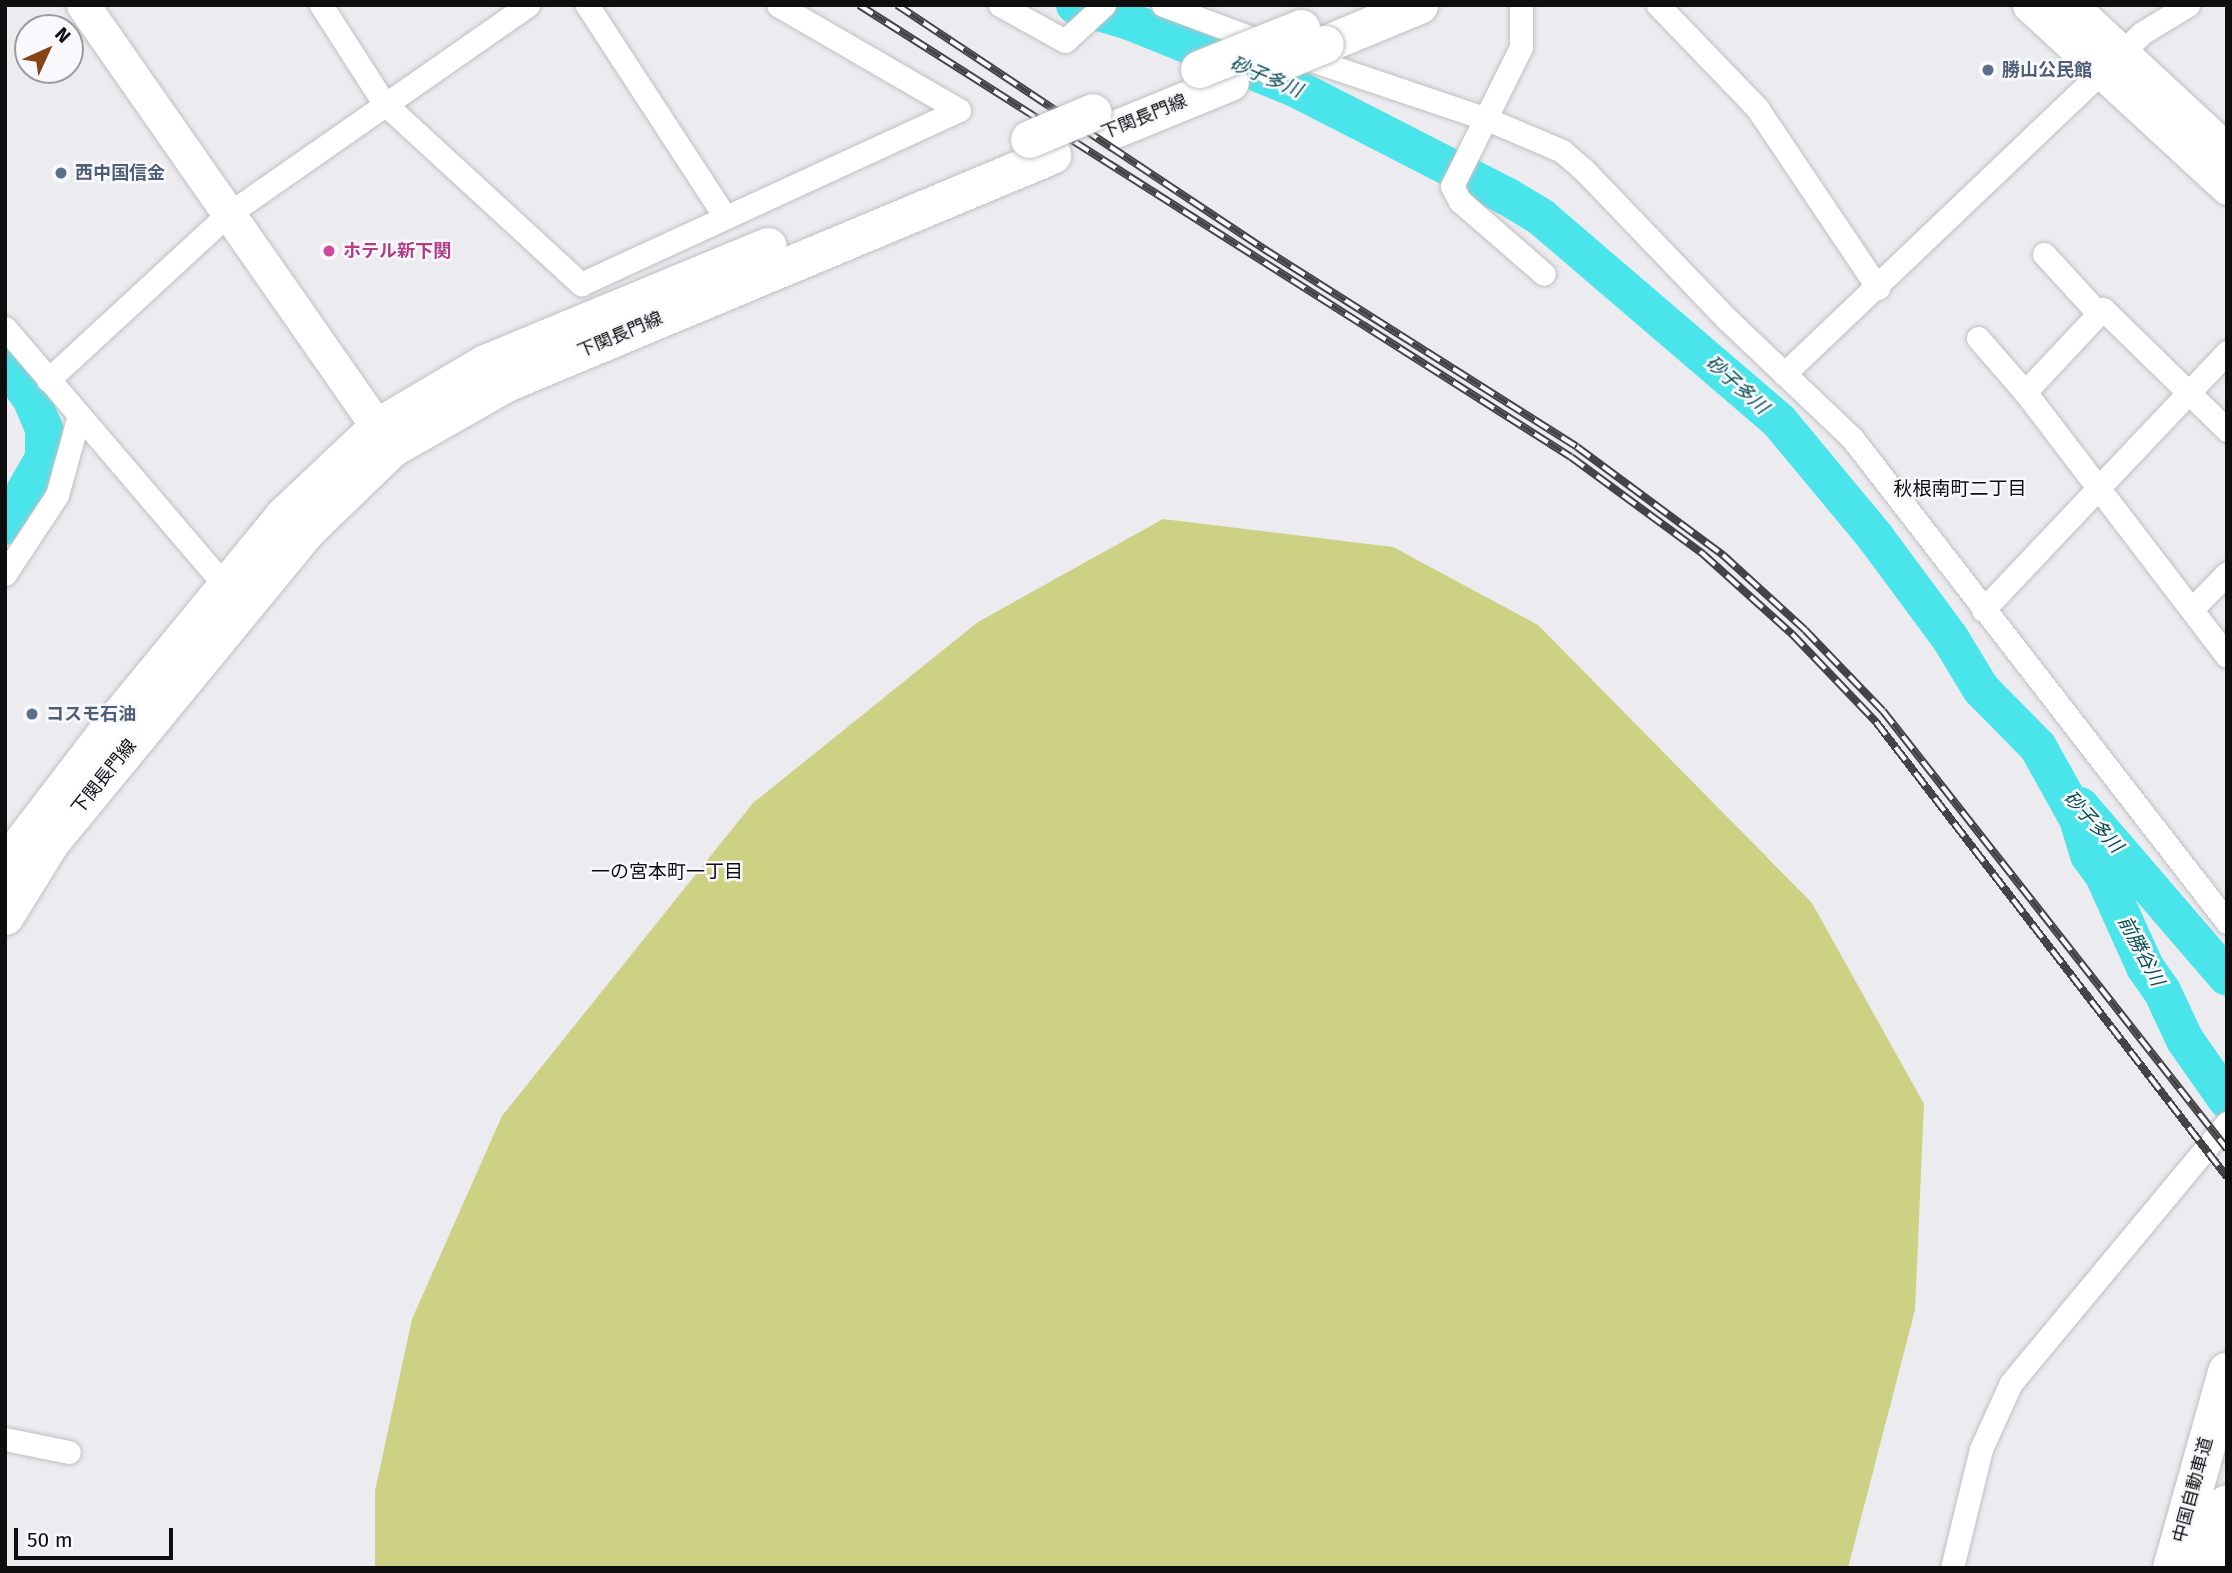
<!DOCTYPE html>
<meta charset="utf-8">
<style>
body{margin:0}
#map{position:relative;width:2232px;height:1573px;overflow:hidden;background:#ececf0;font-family:"Fira Sans","Noto Sans JP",sans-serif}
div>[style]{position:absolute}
.green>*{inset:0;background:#ccd183}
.river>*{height:38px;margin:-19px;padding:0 19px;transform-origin:19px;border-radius:19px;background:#4ae4eb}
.roads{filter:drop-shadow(0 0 2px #bfbfc3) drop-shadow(0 0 2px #bfbfc3)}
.street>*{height:23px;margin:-11.5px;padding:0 11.5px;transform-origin:11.5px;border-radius:11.5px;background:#fff}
.secondary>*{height:33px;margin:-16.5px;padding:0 16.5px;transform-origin:16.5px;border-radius:16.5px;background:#fff}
.primary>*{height:37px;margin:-18.5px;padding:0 18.5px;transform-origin:18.5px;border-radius:18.5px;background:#fff}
.highway>*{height:38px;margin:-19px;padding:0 19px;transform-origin:19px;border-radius:19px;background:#fff}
.rail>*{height:8px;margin-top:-4px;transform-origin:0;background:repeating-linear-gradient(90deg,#f9f9fd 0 16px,#444446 0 32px);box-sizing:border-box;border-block:2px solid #444446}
.bridges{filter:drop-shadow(0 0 2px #bfbfc3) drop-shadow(0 0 2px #bfbfc3)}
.primary-bridge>*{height:37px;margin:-18.5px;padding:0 18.5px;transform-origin:18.5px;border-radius:18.5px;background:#fff}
.dots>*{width:19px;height:19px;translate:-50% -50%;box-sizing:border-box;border:4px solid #f9f9fd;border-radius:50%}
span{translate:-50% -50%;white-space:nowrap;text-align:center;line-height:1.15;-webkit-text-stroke:5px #f9f9fd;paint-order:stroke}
.service-label{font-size:18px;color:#4e5e75;font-weight:700}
.left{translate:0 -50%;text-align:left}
.street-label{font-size:18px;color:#0e0e0f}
.hotel-label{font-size:18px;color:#b23c85;font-weight:700}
.water-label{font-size:19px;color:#074d50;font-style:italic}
.neighbourhood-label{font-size:19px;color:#0e0e0f}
.frame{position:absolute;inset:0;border:7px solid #0e0e0f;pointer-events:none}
.north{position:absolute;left:14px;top:14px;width:70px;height:70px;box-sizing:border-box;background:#f9f9fd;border:2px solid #9b9b9e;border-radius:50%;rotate:45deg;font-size:19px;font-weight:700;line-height:28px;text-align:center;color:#0e0e0f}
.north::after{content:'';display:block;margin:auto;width:24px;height:32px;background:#864314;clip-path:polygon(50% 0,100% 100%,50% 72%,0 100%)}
.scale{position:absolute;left:14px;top:1528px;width:159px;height:32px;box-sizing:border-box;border:4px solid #0e0e0f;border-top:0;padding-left:9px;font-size:21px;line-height:24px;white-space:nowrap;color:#0e0e0f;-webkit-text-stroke:5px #f9f9fd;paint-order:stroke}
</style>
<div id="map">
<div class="green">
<div style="clip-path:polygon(1163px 519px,1393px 547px,1538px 625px,1812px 903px,1924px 1104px,1915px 1310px,1848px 1568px,375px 1568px,375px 1491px,412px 1319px,502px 1116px,753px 803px,978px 622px)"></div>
</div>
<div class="river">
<div style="left:1075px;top:5px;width:56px;rotate:16.5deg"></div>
<div style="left:1129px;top:21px;width:181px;rotate:22deg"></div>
<div style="left:1297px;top:89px;width:237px;rotate:27.1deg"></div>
<div style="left:1508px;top:197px;width:39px;rotate:31deg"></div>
<div style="left:1541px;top:217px;width:313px;rotate:40.6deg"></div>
<div style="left:1779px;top:421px;width:152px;rotate:50.3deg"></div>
<div style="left:1876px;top:538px;width:124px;rotate:53.5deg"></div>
<div style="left:1950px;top:638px;width:60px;rotate:58.7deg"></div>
<div style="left:1981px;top:689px;width:81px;rotate:45.5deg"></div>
<div style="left:2038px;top:747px;width:82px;rotate:60.9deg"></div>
<div style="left:2078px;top:819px;width:38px;rotate:73deg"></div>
<div style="left:2089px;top:855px;width:26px;rotate:54deg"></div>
<div style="left:2104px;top:876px;width:100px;rotate:65.7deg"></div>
<div style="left:2145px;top:967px;width:29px;rotate:55deg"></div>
<div style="left:2162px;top:991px;width:54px;rotate:64.9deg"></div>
<div style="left:2185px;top:1040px;width:73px;rotate:55deg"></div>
<div style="left:5px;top:363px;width:44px;rotate:53.4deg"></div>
<div style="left:31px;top:398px;width:34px;rotate:67deg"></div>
<div style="left:44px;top:429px;width:29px;rotate:90deg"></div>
<div style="left:44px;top:458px;width:78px;rotate:119.8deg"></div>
<div style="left:2080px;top:806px;width:225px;rotate:49.3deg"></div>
</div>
<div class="roads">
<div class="street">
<div style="left:321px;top:5px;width:117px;rotate:57.3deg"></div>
<div style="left:384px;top:103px;width:268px;rotate:42.6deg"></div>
<div style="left:581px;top:284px;width:416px;rotate:-24.7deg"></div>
<div style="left:959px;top:110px;width:209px;rotate:-149.9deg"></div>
<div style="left:587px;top:5px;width:253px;rotate:56.9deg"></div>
<div style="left:1000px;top:5px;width:74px;rotate:29deg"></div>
<div style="left:1065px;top:41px;width:53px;rotate:-42.7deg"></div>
<div style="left:1163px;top:5px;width:109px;rotate:20.4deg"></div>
<div style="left:1521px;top:5px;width:42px;rotate:90deg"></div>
<div style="left:1521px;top:47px;width:155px;rotate:116.4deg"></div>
<div style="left:1452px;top:186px;width:17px;rotate:62deg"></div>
<div style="left:1460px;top:201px;width:111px;rotate:41deg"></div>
<div style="left:1658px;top:5px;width:143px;rotate:46.1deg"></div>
<div style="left:1757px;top:108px;width:217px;rotate:56.1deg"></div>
<div style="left:1297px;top:55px;width:200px;rotate:18.6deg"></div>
<div style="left:1487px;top:119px;width:82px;rotate:23.1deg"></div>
<div style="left:1562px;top:151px;width:29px;rotate:41deg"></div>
<div style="left:1584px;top:170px;width:207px;rotate:46.2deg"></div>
<div style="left:1727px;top:319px;width:173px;rotate:43.6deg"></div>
<div style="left:1852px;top:438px;width:612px;rotate:52.23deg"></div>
<div style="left:2044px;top:254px;width:80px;rotate:47.5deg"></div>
<div style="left:5px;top:328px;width:351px;rotate:49.5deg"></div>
<div style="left:1978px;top:338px;width:72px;rotate:49deg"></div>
<div style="left:1784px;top:374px;width:494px;rotate:-43.6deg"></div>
<div style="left:2142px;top:33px;width:54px;rotate:-31.3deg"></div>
<div style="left:48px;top:380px;width:243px;rotate:-42.7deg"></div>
<div style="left:227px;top:215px;width:367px;rotate:-34.9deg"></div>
<div style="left:2227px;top:430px;width:173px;rotate:-135.7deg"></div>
<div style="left:2103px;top:309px;width:114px;rotate:133.2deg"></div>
<div style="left:2025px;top:392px;width:332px;rotate:52.6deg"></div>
<div style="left:5px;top:574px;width:95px;rotate:-56.6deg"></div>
<div style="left:57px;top:495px;width:79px;rotate:-74.6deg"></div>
<div style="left:2192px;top:609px;width:50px;rotate:-45.8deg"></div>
<div style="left:1983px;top:610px;width:355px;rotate:-46.6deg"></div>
<div style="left:5px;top:1439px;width:65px;rotate:11.5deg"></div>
<div style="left:1952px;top:1568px;width:122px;rotate:-76.3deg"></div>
<div style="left:1981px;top:1449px;width:72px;rotate:-65.6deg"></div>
<div style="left:2011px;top:1383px;width:338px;rotate:-50.3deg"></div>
</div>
<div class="secondary">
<div style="left:83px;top:5px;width:540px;rotate:55.1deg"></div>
<div style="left:2029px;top:5px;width:270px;rotate:42.7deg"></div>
<div style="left:2071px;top:5px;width:213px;rotate:42.9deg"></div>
</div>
<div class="primary">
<div style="left:1325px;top:44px;width:102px;rotate:-22.5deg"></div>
<div style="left:1115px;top:129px;width:124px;rotate:-22.2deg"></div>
<div style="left:5px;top:864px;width:171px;rotate:-52.6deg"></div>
<div style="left:109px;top:728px;width:276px;rotate:-50.6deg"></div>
<div style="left:284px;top:515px;width:129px;rotate:-43.4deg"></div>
<div style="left:378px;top:426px;width:124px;rotate:-30.5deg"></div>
<div style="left:485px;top:363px;width:306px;rotate:-22.5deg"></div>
<div style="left:5px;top:916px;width:86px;rotate:-58.3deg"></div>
<div style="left:50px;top:843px;width:405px;rotate:-50.6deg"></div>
<div style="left:307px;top:530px;width:118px;rotate:-44deg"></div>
<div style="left:392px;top:448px;width:131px;rotate:-29.7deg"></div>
<div style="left:506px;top:383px;width:592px;rotate:-22.66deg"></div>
</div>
<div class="highway">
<div style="left:2172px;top:1568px;width:204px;rotate:-74.3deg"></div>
<div style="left:2210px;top:1568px;width:66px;rotate:-75.1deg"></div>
</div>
</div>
<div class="rail">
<div style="left:859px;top:5px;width:843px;rotate:32.41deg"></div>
<div style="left:1571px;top:457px;width:164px;rotate:36.3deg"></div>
<div style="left:1703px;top:554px;width:120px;rotate:42deg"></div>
<div style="left:1792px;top:634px;width:122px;rotate:46.3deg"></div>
<div style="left:1876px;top:722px;width:575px;rotate:52.35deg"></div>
<div style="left:897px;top:5px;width:441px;rotate:33.6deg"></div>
<div style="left:1264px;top:249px;width:370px;rotate:32.3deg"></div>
<div style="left:1577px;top:447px;width:182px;rotate:36.5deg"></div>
<div style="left:1723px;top:555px;width:111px;rotate:42.4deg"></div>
<div style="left:1805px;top:630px;width:112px;rotate:46.1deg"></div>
<div style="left:1883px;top:711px;width:557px;rotate:51.85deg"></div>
</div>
<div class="bridges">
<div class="primary-bridge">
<div style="left:1271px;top:66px;width:58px;rotate:-22.2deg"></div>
<div style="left:1199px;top:69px;width:110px;rotate:-21.9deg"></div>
<div style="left:1029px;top:139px;width:69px;rotate:-22.9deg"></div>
</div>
</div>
<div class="dots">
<div style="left:1988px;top:70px;background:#5c6f8a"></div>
<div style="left:61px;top:173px;background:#5c6f8a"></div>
<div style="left:329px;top:251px;background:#d1479c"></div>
<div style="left:32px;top:714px;background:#5c6f8a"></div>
</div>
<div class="service-label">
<span class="left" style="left:2002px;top:70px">勝山公民館</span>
<span class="left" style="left:75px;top:173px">西中国信金</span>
<span class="left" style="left:46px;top:714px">コスモ石油</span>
</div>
<div class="street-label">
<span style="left:1144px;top:117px;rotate:-22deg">下関長門線</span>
<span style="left:620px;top:335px;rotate:-23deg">下関長門線</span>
<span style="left:104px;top:777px;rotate:-51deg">下関長門線</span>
<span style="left:2193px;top:1490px;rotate:-75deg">中国自動車道</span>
</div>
<div class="hotel-label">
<span class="left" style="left:343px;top:251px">ホテル新下関</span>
</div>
<div class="water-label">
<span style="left:1266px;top:77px;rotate:23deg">砂子多川</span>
<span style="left:1737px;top:385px;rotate:42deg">砂子多川</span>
<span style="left:2093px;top:822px;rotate:47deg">砂子多川</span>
<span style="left:2141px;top:951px;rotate:62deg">前勝谷川</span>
</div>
<div class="neighbourhood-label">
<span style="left:1960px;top:489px">秋根南町二丁目</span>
<span style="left:667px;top:872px">一の宮本町一丁目</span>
</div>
<div class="frame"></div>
<div class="north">N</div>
<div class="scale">50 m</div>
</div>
